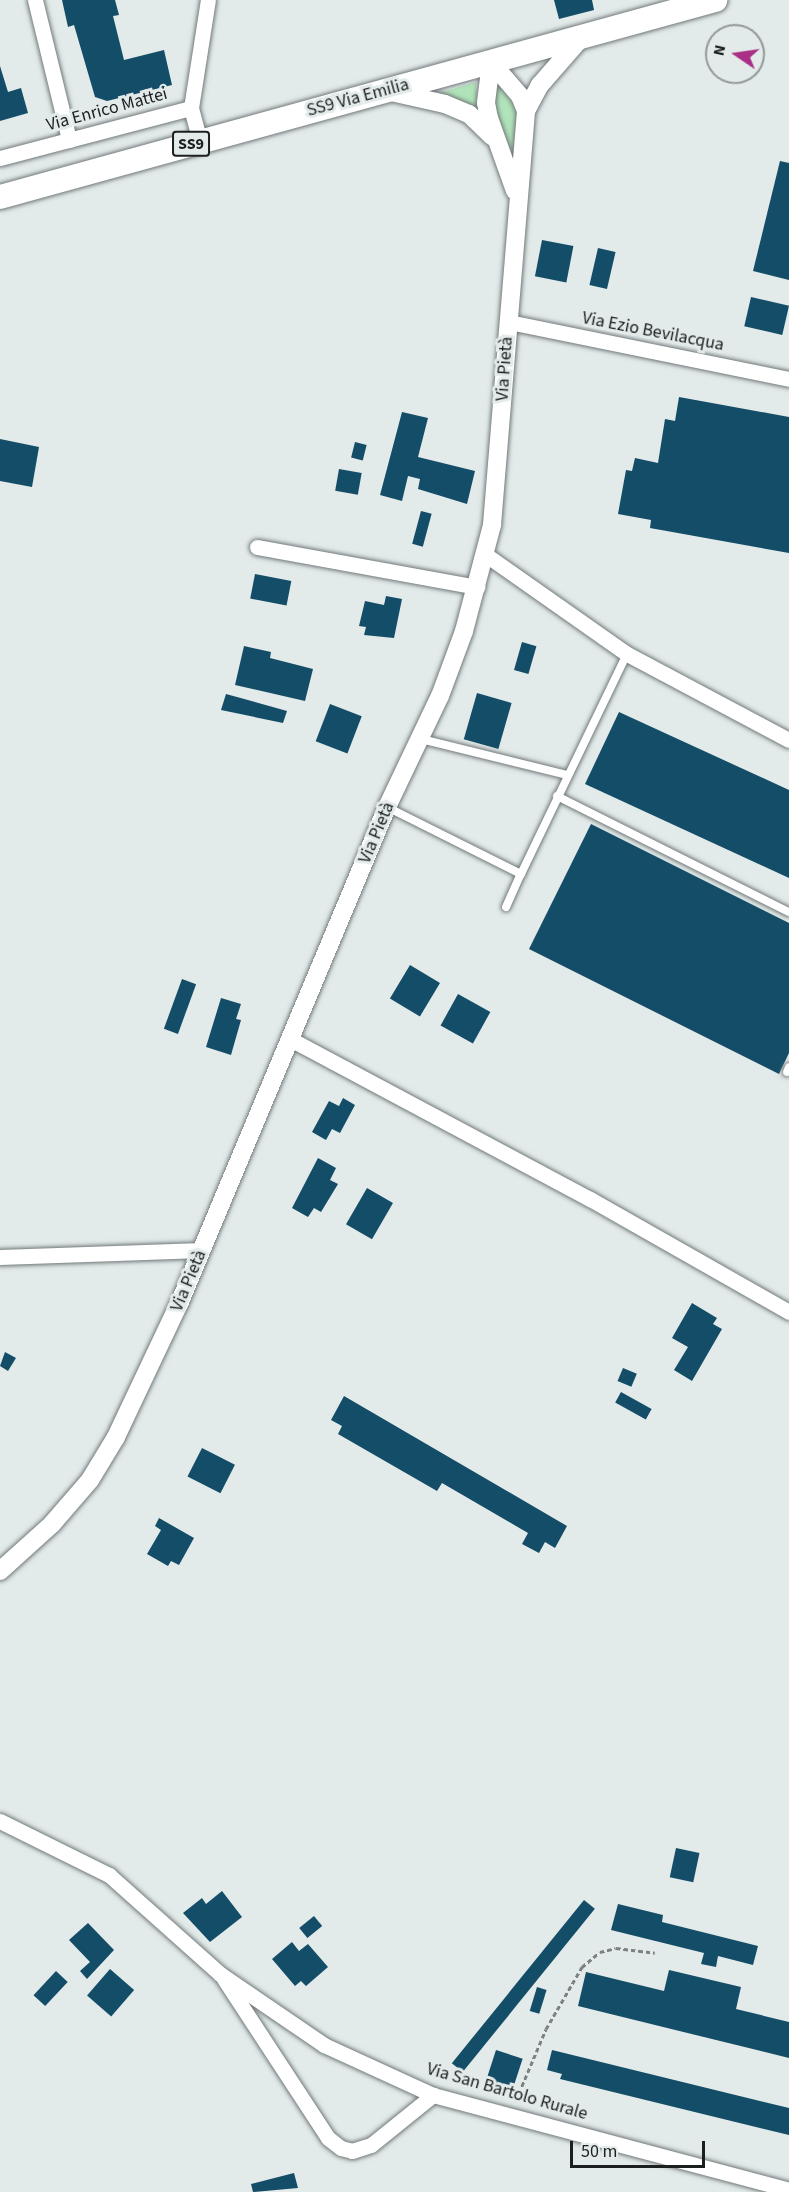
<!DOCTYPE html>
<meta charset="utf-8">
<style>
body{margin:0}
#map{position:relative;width:789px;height:2192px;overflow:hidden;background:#e2eaea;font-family:"Source Sans 3",sans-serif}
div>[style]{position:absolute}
.green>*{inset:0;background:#b1e4ba}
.building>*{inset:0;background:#144d67;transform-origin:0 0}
.path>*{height:3px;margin-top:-1.5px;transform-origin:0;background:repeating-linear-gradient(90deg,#7c8182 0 4.5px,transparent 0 7.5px)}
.roads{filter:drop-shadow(0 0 2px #72797a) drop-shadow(0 0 2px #72797a)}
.service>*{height:8px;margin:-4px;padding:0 4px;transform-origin:4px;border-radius:4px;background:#fff}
.minor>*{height:15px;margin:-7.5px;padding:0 7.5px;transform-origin:7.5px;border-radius:7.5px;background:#fff}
.tertiary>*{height:18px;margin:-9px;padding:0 9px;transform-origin:9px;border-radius:9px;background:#fff}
.primary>*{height:24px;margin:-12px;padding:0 12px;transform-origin:12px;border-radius:12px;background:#fff}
span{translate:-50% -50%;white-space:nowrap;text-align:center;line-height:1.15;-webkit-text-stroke:6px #e2eaea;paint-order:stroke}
.shield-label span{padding:2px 4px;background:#e2eaea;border:2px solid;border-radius:4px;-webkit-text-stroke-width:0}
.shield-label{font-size:16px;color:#1c1f20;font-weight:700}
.street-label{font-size:18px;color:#1c1f20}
.north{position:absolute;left:705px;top:24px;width:60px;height:60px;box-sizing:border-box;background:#e2eaea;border:2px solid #939999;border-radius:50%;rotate:283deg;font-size:16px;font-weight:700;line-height:24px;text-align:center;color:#1c1f20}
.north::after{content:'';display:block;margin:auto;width:21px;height:27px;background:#a93085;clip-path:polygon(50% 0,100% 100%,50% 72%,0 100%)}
.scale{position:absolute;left:570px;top:2141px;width:135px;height:27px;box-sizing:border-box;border:3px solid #1c1f20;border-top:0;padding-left:8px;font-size:18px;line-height:21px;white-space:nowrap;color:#1c1f20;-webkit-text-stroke:4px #e2eaea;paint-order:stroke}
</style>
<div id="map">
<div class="green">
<div style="clip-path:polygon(476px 82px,478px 111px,436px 94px)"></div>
<div style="clip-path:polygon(498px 83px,517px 110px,516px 156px,500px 131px,493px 109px)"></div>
</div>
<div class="building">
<div style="clip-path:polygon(62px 0,115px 0,119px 15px,113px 16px,124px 60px,164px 50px,172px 85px,107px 101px,95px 97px,74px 25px,68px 27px)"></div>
<div style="clip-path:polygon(554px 0,592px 0,594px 10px,559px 19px)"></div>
<div style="clip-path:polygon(0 66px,8px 92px,21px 88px,28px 113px,0 121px)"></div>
<div style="clip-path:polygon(780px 161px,789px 163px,789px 280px,753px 271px)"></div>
<div style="left:542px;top:240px;width:32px;height:37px;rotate:11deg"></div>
<div style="left:598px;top:248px;width:18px;height:38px;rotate:13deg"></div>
<div style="left:751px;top:297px;width:39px;height:30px;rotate:13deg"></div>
<div style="clip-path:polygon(679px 397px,789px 417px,789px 553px,650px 528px,651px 520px,618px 514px,626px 470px,632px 471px,635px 458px,658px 463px,665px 419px,675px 421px)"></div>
<div style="clip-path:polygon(402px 412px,428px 418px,418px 457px,475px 471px,467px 504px,418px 489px,420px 479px,408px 476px,402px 501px,380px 495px)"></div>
<div style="clip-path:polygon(0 439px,39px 447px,32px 487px,0 481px)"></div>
<div style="left:355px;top:442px;width:12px;height:16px;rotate:14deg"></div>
<div style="left:339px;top:469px;width:23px;height:22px;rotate:10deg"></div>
<div style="left:421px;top:511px;width:11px;height:34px;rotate:15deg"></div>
<div style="left:255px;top:574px;width:37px;height:25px;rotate:11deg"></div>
<div style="clip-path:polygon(386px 596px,402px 599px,394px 638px,364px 635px,366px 627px,359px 626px,365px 601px,384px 605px)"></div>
<div style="left:522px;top:642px;width:15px;height:29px;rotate:16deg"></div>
<div style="clip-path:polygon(244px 646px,271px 652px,270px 658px,313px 669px,305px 701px,235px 685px)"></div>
<div style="left:477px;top:693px;width:36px;height:48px;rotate:16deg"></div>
<div style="clip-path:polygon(226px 694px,287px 711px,283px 723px,221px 710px)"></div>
<div style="left:330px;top:704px;width:34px;height:40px;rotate:21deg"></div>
<div style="clip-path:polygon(619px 712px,789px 790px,789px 878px,585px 784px)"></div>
<div style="clip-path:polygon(591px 824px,789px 923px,789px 1053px,779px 1074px,529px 949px)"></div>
<div style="left:410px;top:965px;width:35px;height:39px;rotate:31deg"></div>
<div style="left:182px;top:979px;width:15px;height:53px;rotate:20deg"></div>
<div style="left:458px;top:994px;width:37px;height:36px;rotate:29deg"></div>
<div style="clip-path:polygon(221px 998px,241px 1004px,236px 1019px,241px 1020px,231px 1055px,206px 1047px)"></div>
<div style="clip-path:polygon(343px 1098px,355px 1105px,340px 1133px,332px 1129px,326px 1140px,312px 1132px,329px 1101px,339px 1106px)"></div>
<div style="clip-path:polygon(318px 1158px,336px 1168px,330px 1180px,338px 1184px,321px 1212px,314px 1208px,308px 1217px,292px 1208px)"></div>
<div style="left:367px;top:1188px;width:30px;height:42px;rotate:30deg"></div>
<div style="clip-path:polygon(692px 1303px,717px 1318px,713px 1324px,722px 1329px,692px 1381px,674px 1370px,688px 1347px,672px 1338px)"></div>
<div style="clip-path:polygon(5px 1352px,16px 1358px,8px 1371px,0 1366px)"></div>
<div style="left:623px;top:1368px;width:15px;height:14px;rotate:23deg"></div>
<div style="left:621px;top:1392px;width:35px;height:12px;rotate:29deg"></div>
<div style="clip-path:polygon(344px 1396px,567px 1526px,555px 1548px,545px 1542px,539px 1553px,522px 1544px,528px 1533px,442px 1483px,437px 1491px,338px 1434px,342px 1426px,331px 1420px)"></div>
<div style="left:202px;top:1448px;width:37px;height:32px;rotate:27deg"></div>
<div style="clip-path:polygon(159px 1518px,194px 1538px,179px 1565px,171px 1561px,168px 1566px,147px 1554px,161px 1530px,155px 1526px)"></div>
<div style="left:676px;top:1848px;width:24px;height:30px;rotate:12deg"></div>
<div style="clip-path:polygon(222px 1891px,242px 1917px,210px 1942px,183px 1913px,202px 1898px,206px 1904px)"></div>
<div style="left:584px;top:1900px;width:14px;height:210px;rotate:39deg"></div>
<div style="clip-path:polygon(618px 1904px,663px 1915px,662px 1922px,758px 1946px,753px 1965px,718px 1956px,716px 1967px,701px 1964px,704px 1953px,611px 1930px)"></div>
<div style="left:314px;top:1916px;width:13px;height:19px;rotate:51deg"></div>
<div style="clip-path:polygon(88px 1923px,114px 1950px,87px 1979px,80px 1971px,90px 1962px,69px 1940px)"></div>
<div style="clip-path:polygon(292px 1942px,299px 1951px,308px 1944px,328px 1967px,306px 1986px,301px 1981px,295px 1986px,272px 1959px)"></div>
<div style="left:110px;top:1969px;width:32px;height:35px;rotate:41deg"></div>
<div style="clip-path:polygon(669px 1970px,741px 1987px,736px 2009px,789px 2022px,789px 2058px,578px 2006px,586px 1972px,664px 1991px)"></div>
<div style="left:56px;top:1971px;width:16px;height:33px;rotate:43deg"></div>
<div style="left:537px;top:1987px;width:10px;height:25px;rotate:17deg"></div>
<div style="left:496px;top:2050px;width:28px;height:32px;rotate:18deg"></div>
<div style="clip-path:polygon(552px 2050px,789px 2108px,789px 2135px,560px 2079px,562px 2074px,547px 2070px)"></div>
<div style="clip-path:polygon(294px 2173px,298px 2188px,253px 2192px,251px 2184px)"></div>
</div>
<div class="path">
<div style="left:516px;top:2100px;width:77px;rotate:-67.1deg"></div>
<div style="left:546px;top:2029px;width:72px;rotate:-59.9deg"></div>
<div style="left:582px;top:1967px;width:23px;rotate:-40deg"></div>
<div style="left:600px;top:1952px;width:16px;rotate:-14deg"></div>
<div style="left:616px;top:1948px;width:39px;rotate:7deg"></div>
</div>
<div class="roads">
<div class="service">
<div style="left:421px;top:739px;width:151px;rotate:13.8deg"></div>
<div style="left:557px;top:796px;width:259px;rotate:26.6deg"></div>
<div style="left:387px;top:807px;width:150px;rotate:26.6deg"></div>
<div style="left:521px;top:874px;width:244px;rotate:-64.3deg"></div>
<div style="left:506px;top:907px;width:36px;rotate:-66deg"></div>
<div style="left:787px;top:1072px;width:5px;rotate:-68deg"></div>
</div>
<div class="minor">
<div style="left:35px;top:0;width:144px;rotate:76.3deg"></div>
<div style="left:191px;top:108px;width:109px;rotate:-81.1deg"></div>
<div style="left:0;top:158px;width:197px;rotate:-14.7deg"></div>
<div style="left:191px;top:108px;width:35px;rotate:75deg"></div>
<div style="left:509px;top:322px;width:286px;rotate:11.5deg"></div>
<div style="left:257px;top:547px;width:224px;rotate:10.3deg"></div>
<div style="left:486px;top:555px;width:172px;rotate:35.1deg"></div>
<div style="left:627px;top:654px;width:183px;rotate:28deg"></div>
<div style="left:290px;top:1039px;width:340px;rotate:28.1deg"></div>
<div style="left:590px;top:1199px;width:229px;rotate:29.6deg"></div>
<div style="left:0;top:1257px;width:202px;rotate:-2deg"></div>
<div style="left:0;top:1821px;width:122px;rotate:26.4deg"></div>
<div style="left:109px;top:1875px;width:149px;rotate:41.7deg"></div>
<div style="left:220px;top:1974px;width:126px;rotate:34.3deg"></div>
<div style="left:324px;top:2045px;width:120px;rotate:24.6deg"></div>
<div style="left:433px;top:2095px;width:368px;rotate:14.9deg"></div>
<div style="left:224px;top:1979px;width:190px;rotate:56.8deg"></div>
<div style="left:328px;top:2138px;width:16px;rotate:38deg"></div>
<div style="left:341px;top:2148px;width:11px;rotate:15deg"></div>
<div style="left:352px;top:2151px;width:20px;rotate:-18deg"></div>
<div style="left:371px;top:2145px;width:80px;rotate:-38.9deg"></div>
</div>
<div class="tertiary">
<div style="left:491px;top:62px;width:41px;rotate:97deg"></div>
<div style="left:486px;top:103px;width:15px;rotate:79deg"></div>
<div style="left:489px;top:118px;width:77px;rotate:70.4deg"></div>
<div style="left:491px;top:62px;width:45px;rotate:49.5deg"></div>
<div style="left:520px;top:96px;width:16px;rotate:68deg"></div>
<div style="left:391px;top:92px;width:55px;rotate:12.5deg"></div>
<div style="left:445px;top:104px;width:26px;rotate:23deg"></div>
<div style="left:469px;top:114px;width:32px;rotate:44deg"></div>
<div style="left:0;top:1571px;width:70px;rotate:-42.1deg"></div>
<div style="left:52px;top:1524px;width:58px;rotate:-49.2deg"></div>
<div style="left:90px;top:1480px;width:50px;rotate:-58.8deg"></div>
<div style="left:116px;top:1437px;width:147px;rotate:-64.7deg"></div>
<div style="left:179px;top:1304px;width:539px;rotate:-67.29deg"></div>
<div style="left:387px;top:807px;width:123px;rotate:-64.5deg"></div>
<div style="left:440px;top:696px;width:69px;rotate:-69.7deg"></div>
<div style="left:464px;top:631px;width:110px;rotate:-75.2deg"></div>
<div style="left:492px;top:525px;width:415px;rotate:-85.3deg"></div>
<div style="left:526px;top:111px;width:30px;rotate:-62deg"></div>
<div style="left:540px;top:85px;width:62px;rotate:-48.9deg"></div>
</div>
<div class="primary">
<div style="left:0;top:197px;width:742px;rotate:-15.4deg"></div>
</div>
</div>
<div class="shield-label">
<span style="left:191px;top:144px">SS9</span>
</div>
<div class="street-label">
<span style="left:358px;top:98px;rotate:-15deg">SS9 Via Emilia</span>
<span style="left:107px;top:110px;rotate:-15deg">Via Enrico Mattei</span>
<span style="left:653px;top:332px;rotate:11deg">Via Ezio Bevilacqua</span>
<span style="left:505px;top:369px;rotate:-86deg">Via Pietà</span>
<span style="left:377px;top:833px;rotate:-67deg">Via Pietà</span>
<span style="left:189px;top:1281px;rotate:-67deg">Via Pietà</span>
<span style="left:507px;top:2092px;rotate:16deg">Via San Bartolo Rurale</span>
</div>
<div class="north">N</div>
<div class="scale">50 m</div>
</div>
